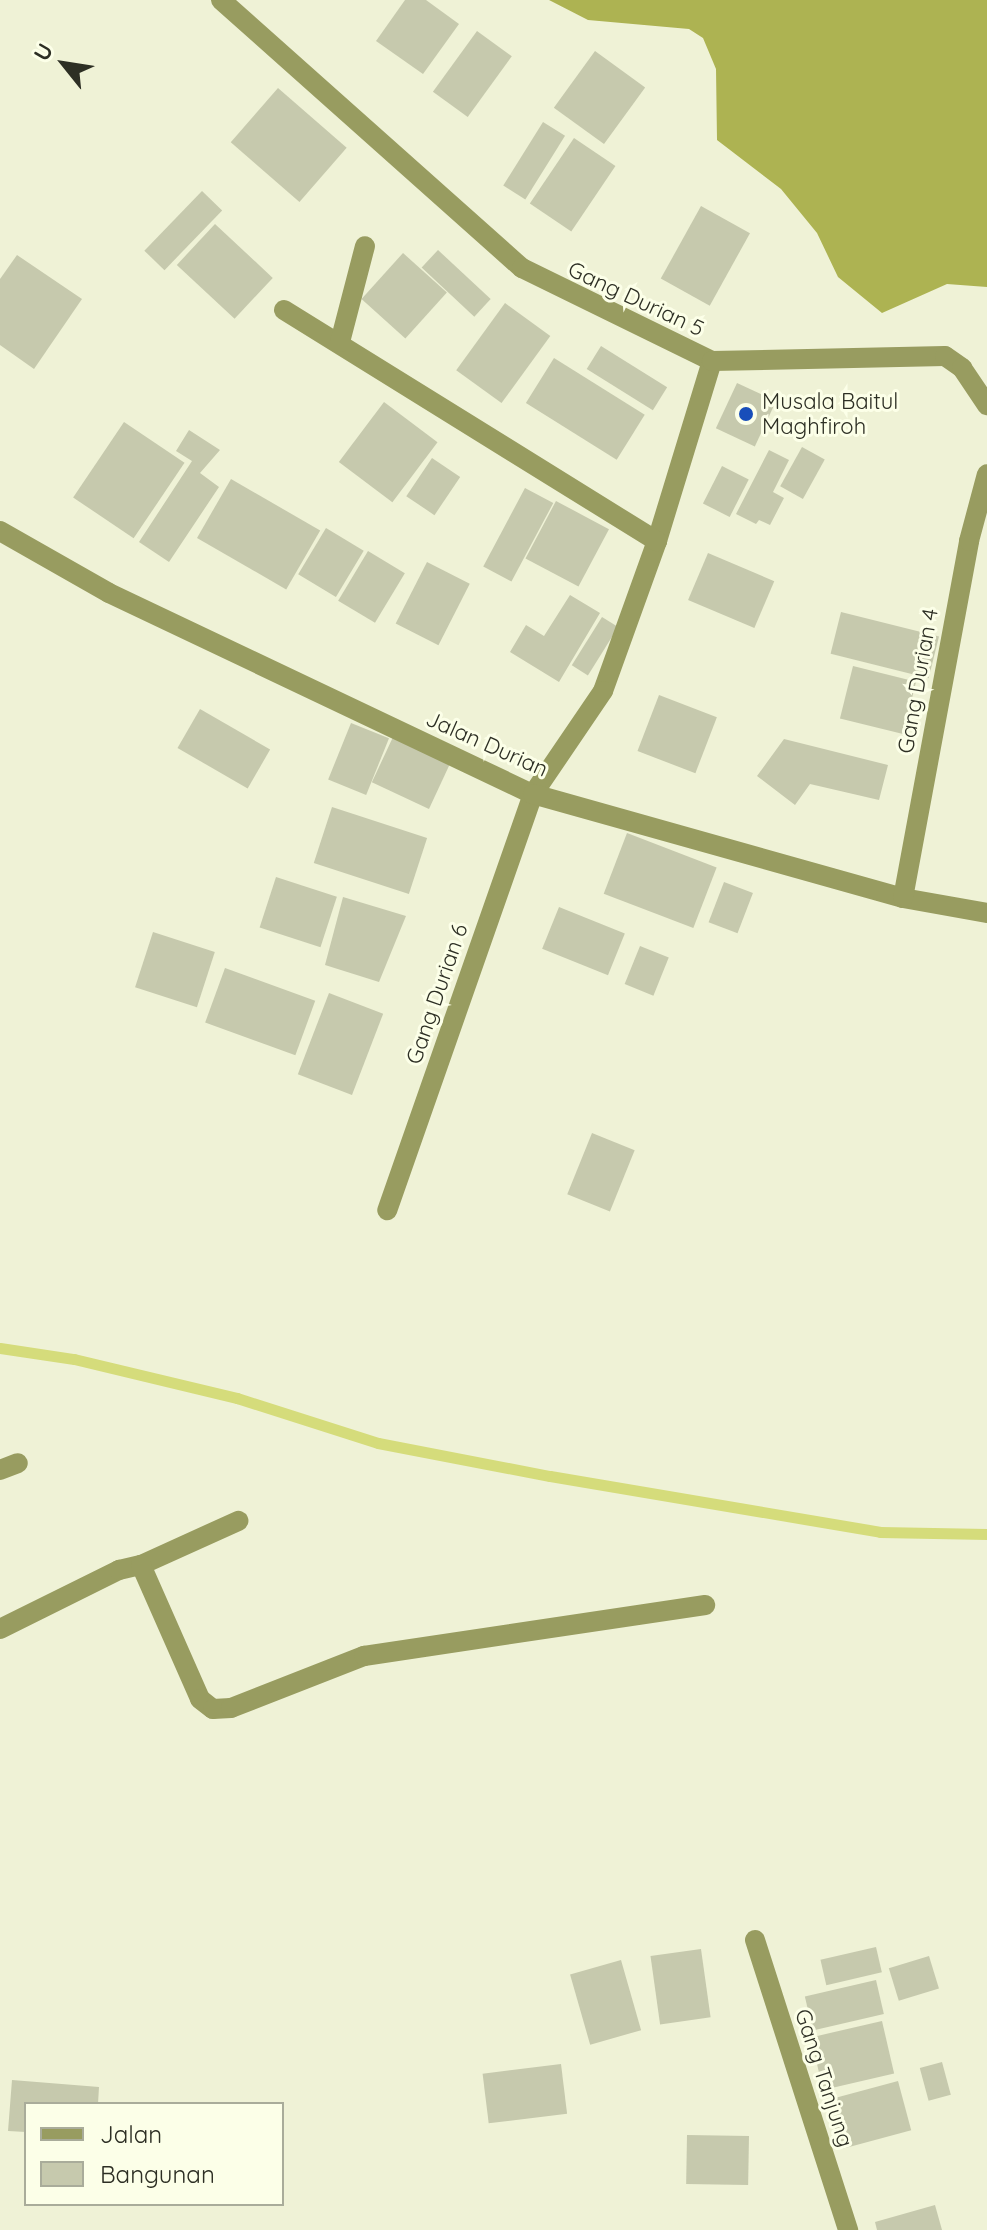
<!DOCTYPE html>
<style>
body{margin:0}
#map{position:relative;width:987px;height:2230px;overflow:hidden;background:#eff2d6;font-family:Quicksand,sans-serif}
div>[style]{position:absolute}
.forest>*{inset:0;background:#adb352}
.stream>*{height:11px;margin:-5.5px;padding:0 5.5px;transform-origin:5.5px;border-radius:5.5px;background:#d5dc7b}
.building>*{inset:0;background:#c6c9ad;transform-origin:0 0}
.street>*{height:20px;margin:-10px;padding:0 10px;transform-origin:10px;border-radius:10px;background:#989c60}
.dots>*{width:22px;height:22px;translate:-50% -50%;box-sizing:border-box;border:4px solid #fcffe8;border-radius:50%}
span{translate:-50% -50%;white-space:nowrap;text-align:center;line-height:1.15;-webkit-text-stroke:6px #fcffe8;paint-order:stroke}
.street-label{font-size:22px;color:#2d2f24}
.poi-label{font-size:22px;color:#2d2f24}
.left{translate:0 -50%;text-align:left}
.legend{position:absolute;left:24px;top:2102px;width:260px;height:104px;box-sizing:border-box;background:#fcffe8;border:2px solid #a9ac9a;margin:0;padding:10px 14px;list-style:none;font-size:24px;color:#2d2f24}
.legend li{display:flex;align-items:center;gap:16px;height:40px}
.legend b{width:40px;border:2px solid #a9ac9a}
.north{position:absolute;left:24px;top:24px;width:80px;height:80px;-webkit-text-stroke:6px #fcffe8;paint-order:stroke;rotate:300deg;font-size:22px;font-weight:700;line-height:32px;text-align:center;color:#2d2f24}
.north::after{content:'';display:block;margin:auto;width:28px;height:36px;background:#2d2f24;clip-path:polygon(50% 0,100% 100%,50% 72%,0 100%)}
</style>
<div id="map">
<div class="forest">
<div style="clip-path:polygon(549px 0,987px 0,987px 287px,947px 284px,882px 313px,838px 277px,817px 233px,781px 189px,717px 140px,716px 69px,703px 38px,689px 29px,588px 20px)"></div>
</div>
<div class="stream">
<div style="left:0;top:1348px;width:75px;rotate:8.5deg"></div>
<div style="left:74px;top:1359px;width:168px;rotate:13.5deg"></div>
<div style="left:237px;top:1398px;width:148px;rotate:17.7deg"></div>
<div style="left:378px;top:1443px;width:175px;rotate:10.9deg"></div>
<div style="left:550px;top:1476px;width:335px;rotate:9.6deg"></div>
<div style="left:880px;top:1532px;width:107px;rotate:1.1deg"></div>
</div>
<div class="building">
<div style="clip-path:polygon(405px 0,426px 0,459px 24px,423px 74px,376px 41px)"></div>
<div style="left:477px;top:31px;width:43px;height:75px;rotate:36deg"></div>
<div style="left:595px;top:51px;width:62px;height:70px;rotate:36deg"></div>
<div style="left:278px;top:88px;width:91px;height:72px;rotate:41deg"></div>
<div style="left:543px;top:122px;width:26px;height:75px;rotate:32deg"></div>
<div style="left:574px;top:138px;width:50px;height:79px;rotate:34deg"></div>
<div style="left:202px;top:191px;width:28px;height:83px;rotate:44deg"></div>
<div style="left:701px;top:206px;width:56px;height:83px;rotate:29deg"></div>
<div style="left:215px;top:224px;width:79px;height:56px;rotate:43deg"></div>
<div style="left:438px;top:250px;width:72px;height:24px;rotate:43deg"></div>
<div style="left:403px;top:253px;width:59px;height:62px;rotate:42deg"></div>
<div style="clip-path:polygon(17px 255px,82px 299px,34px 369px,0 345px,0 279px)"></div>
<div style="left:505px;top:303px;width:56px;height:83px;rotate:36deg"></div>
<div style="left:601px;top:346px;width:78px;height:27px;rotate:32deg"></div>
<div style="left:554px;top:358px;width:107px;height:53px;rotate:32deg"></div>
<div style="left:737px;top:383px;width:43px;height:50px;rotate:25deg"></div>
<div style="left:384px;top:402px;width:67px;height:75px;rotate:37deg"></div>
<div style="left:124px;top:422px;width:73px;height:91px;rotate:34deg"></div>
<div style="clip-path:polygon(189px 430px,220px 450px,200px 473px,219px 487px,169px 562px,139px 542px,192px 461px,176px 451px)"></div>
<div style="left:802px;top:447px;width:26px;height:45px;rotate:29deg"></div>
<div style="clip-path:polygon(769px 450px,789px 460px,773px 492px,784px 498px,770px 525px,759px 520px,756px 524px,736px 514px)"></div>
<div style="left:432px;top:458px;width:34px;height:46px;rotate:34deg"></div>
<div style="left:722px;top:466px;width:30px;height:42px;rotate:27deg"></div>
<div style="left:231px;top:479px;width:103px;height:68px;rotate:30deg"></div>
<div style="left:525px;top:488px;width:32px;height:89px;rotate:28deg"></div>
<div style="left:556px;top:501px;width:60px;height:65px;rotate:28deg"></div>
<div style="left:326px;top:528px;width:44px;height:54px;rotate:31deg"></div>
<div style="left:368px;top:551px;width:43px;height:58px;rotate:31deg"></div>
<div style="left:708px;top:553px;width:72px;height:51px;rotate:23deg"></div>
<div style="left:427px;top:562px;width:48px;height:69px;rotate:27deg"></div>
<div style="clip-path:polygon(570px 595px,600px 613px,559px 682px,510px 652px,526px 625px,544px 636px)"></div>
<div style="left:841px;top:612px;width:101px;height:43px;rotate:14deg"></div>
<div style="left:602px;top:617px;width:19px;height:57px;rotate:32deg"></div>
<div style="left:853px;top:666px;width:65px;height:54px;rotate:14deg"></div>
<div style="left:659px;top:695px;width:62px;height:60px;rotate:21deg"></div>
<div style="left:200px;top:709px;width:81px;height:45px;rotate:30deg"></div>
<div style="left:351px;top:723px;width:41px;height:61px;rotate:22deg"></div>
<div style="left:393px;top:737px;width:63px;height:50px;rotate:25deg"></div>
<div style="clip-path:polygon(784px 739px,888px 765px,879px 800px,810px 784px,795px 805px,757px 776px)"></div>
<div style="left:332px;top:807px;width:100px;height:59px;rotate:18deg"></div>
<div style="left:627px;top:833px;width:96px;height:65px;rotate:21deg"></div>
<div style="left:276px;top:877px;width:64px;height:53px;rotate:18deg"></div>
<div style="left:724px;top:882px;width:31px;height:43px;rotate:21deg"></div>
<div style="clip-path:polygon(343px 897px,406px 916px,379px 982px,325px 965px)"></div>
<div style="left:559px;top:907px;width:71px;height:45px;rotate:22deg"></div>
<div style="left:153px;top:932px;width:65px;height:58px;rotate:18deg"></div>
<div style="left:640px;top:946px;width:31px;height:41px;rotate:22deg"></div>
<div style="left:225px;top:968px;width:96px;height:58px;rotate:20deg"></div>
<div style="left:329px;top:993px;width:58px;height:87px;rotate:21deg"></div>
<div style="left:592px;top:1133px;width:46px;height:66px;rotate:22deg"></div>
<div style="left:876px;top:1947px;width:26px;height:57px;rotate:77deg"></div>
<div style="left:701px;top:1949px;width:69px;height:51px;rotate:82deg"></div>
<div style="left:929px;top:1956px;width:34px;height:42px;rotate:73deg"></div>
<div style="left:621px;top:1960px;width:73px;height:53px;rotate:74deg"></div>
<div style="left:876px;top:1980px;width:35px;height:73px;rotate:77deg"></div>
<div style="left:882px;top:2021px;width:54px;height:73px;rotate:77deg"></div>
<div style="left:942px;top:2062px;width:34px;height:23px;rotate:75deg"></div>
<div style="left:561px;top:2064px;width:50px;height:79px;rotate:83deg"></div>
<div style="clip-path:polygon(12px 2080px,99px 2087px,98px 2104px,26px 2104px,26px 2132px,8px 2131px)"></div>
<div style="left:898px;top:2081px;width:51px;height:73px;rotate:75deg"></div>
<div style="left:687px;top:2135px;width:62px;height:49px;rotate:1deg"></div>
<div style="clip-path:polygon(935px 2205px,942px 2230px,877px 2230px,875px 2222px)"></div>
</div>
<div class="street">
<div style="left:221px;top:0;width:403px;rotate:41.7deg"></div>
<div style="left:522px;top:268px;width:212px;rotate:26.1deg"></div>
<div style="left:712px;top:361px;width:188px;rotate:107deg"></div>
<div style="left:657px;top:541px;width:159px;rotate:109.8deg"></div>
<div style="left:603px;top:691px;width:125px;rotate:124.2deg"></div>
<div style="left:533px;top:794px;width:441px;rotate:109.3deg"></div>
<div style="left:284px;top:310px;width:439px;rotate:31.8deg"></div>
<div style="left:340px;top:342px;width:99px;rotate:-75.4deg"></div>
<div style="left:712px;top:361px;width:233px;rotate:-1.2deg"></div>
<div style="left:945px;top:356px;width:21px;rotate:35deg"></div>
<div style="left:962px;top:368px;width:45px;rotate:56deg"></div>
<div style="left:0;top:531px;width:125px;rotate:29.6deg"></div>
<div style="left:109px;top:593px;width:469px;rotate:25.4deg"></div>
<div style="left:533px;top:794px;width:384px;rotate:15.7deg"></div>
<div style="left:903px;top:898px;width:85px;rotate:10.1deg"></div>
<div style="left:903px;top:898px;width:363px;rotate:-79.5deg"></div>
<div style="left:969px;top:541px;width:69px;rotate:-75deg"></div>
<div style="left:0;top:1470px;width:19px;rotate:-21deg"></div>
<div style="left:141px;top:1565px;width:107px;rotate:-24.4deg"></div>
<div style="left:0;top:1629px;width:133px;rotate:-26.4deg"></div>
<div style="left:119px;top:1570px;width:23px;rotate:-13deg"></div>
<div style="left:141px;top:1565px;width:146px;rotate:66.2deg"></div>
<div style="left:200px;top:1699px;width:16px;rotate:38deg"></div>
<div style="left:213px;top:1709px;width:18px;rotate:-3deg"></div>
<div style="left:231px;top:1708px;width:143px;rotate:-21.4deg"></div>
<div style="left:364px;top:1656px;width:345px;rotate:-8.5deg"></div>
<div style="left:755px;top:1940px;width:305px;rotate:72.2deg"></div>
</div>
<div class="dots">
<div style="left:746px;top:414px;background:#184eba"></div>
</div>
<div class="street-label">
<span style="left:636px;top:299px;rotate:25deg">Gang Durian 5</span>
<span style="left:918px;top:681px;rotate:-80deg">Gang Durian 4</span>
<span style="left:487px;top:744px;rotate:24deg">Jalan Durian</span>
<span style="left:437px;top:994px;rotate:-71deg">Gang Durian 6</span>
<span style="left:824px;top:2078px;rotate:72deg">Gang Tanjung</span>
</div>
<div class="poi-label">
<span class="left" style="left:762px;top:414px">Musala Baitul<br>Maghfiroh</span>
</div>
<ul class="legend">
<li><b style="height:10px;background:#989c60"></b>Jalan</li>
<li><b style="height:22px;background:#c6c9ad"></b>Bangunan</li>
</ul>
<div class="north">U</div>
</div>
